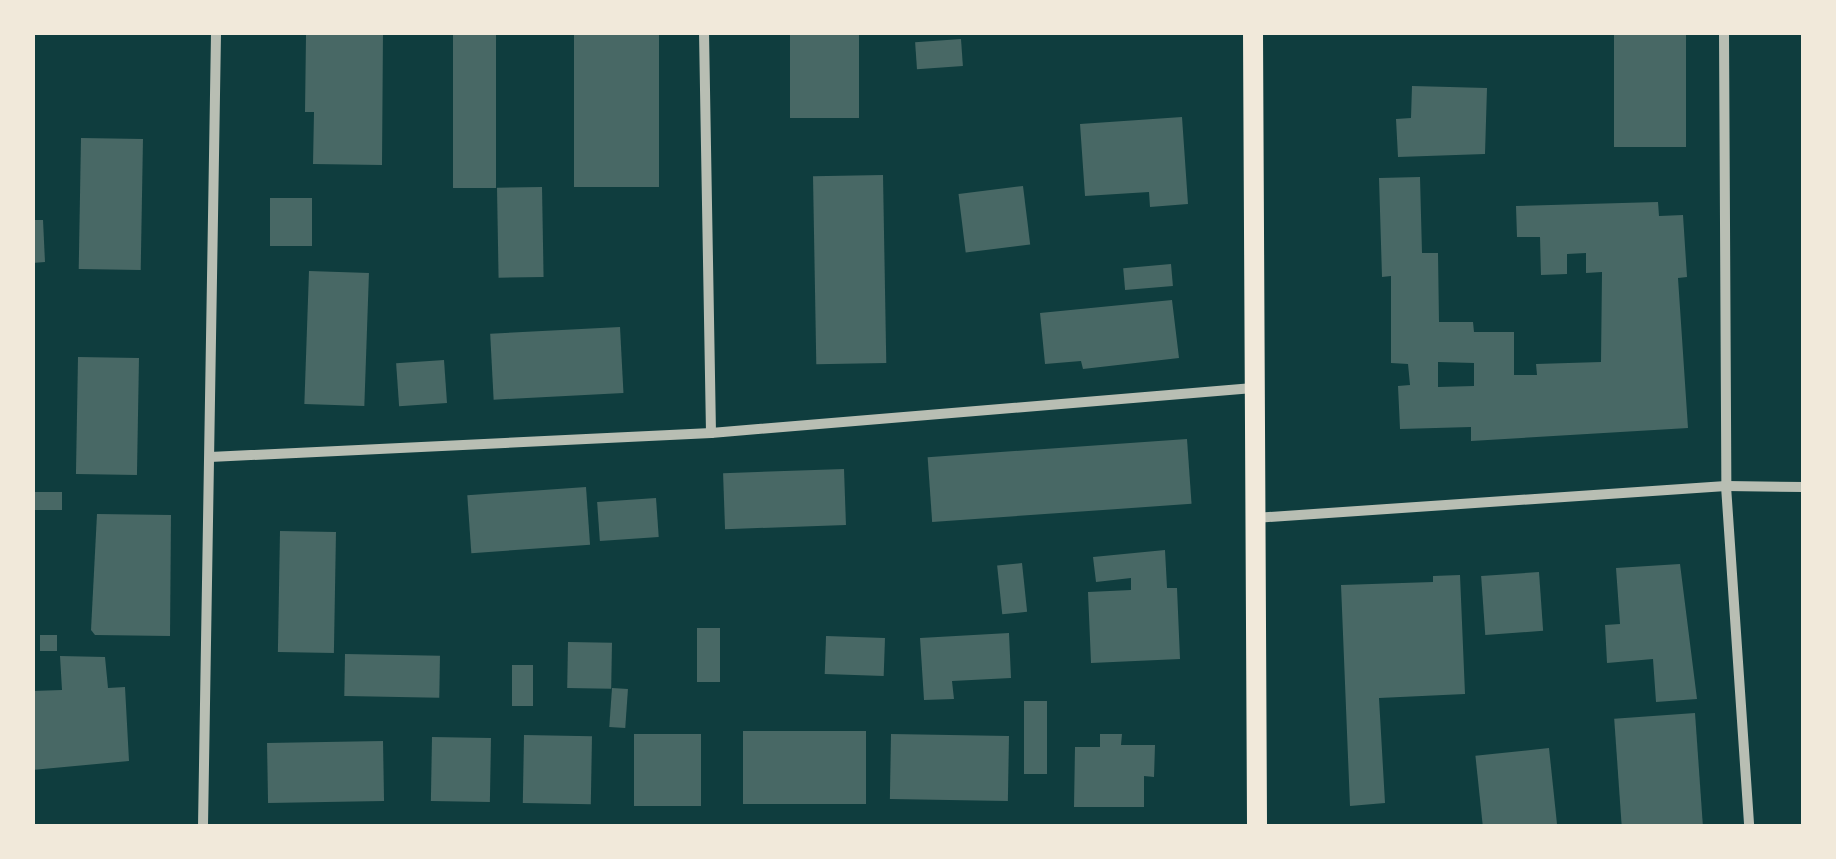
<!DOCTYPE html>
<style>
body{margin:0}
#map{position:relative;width:1836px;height:859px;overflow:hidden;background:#0f3d3e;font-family:"Varela Round",sans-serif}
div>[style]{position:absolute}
.building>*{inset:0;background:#486865;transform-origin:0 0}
.minor>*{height:10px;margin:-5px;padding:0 5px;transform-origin:5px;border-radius:5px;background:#b8beb3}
.secondary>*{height:20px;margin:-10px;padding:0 10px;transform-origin:10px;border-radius:10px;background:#f1e9da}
span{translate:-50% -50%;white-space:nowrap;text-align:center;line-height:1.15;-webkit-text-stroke:8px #f1e9da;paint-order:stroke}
.frame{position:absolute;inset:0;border:35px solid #f1e9da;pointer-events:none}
</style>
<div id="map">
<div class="building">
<div style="clip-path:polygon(383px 32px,382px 165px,313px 164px,314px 112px,305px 112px,306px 35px)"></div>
<div style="left:453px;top:32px;width:43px;height:156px"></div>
<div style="left:574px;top:32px;width:85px;height:155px"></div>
<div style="left:790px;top:32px;width:69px;height:86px"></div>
<div style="left:1614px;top:32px;width:72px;height:115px"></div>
<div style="left:961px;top:39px;width:27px;height:46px;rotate:86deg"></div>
<div style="clip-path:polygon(1412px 86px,1487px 88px,1485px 154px,1398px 157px,1396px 119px,1411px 118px)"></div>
<div style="clip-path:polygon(1182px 117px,1188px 204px,1150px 207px,1149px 192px,1085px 196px,1080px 124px)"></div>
<div style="left:81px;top:138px;width:62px;height:131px;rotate:1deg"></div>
<div style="left:883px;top:175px;width:188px;height:70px;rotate:89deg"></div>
<div style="clip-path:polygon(evenodd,1420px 177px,1422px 253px,1438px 253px,1439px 322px,1473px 322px,1474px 332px,1514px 332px,1514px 375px,1537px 375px,1536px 364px,1601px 362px,1602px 272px,1586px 273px,1586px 253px,1567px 254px,1567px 274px,1541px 275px,1540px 237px,1517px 237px,1516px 206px,1658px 202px,1659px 216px,1683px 215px,1687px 277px,1678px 278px,1688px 428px,1471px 441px,1471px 427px,1400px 429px,1398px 386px,1410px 385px,1408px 364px,1391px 363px,1391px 276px,1382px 277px,1379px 178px,1420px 177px,1438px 362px,1474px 363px,1474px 386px,1438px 387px,1438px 362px)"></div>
<div style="left:1023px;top:186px;width:59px;height:65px;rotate:83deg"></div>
<div style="left:542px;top:187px;width:90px;height:45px;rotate:89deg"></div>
<div style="left:270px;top:198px;width:42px;height:48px"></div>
<div style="clip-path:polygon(32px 220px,43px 220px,45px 262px,32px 263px)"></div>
<div style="left:1171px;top:264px;width:22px;height:48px;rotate:85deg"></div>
<div style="left:309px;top:271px;width:60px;height:133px;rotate:2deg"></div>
<div style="clip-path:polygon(1172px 300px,1179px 358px,1083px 369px,1081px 361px,1045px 364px,1040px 313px)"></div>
<div style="left:620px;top:327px;width:66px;height:130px;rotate:87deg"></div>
<div style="left:78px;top:357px;width:61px;height:117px;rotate:1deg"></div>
<div style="left:444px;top:360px;width:43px;height:48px;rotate:86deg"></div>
<div style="left:1187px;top:439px;width:65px;height:260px;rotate:86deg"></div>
<div style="left:844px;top:469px;width:56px;height:121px;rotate:88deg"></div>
<div style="left:586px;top:487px;width:58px;height:119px;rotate:86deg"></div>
<div style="left:32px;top:492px;width:30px;height:18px"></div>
<div style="left:656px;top:498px;width:39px;height:59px;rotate:86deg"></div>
<div style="clip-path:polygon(97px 514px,171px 515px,170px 636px,95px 635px,91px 630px)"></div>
<div style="left:280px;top:531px;width:56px;height:121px;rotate:1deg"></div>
<div style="clip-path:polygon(1165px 550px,1167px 588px,1177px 588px,1180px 659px,1091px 663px,1088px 592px,1131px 590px,1131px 578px,1096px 582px,1093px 557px)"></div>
<div style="left:1022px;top:563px;width:49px;height:25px;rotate:84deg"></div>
<div style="clip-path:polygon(1680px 564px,1697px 699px,1656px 702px,1653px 659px,1607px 663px,1605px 625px,1620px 624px,1616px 568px)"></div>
<div style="left:1539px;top:572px;width:59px;height:58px;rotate:86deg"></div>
<div style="clip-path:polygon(1460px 575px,1465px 694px,1379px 698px,1385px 803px,1350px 806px,1341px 585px,1433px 582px,1433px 576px)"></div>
<div style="left:697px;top:628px;width:23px;height:54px"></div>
<div style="clip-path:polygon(1009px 633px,1011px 678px,952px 681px,954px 699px,924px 700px,920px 638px)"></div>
<div style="left:40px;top:635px;width:17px;height:16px"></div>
<div style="left:885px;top:638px;width:38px;height:59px;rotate:92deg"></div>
<div style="left:568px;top:642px;width:44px;height:46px;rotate:1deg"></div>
<div style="left:345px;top:654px;width:95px;height:42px;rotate:1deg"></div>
<div style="clip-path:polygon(60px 656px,105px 657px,108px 688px,125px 687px,129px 761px,32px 770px,32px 691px,62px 690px)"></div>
<div style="left:533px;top:665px;width:41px;height:21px;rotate:90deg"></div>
<div style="left:612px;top:688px;width:16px;height:39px;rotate:4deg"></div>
<div style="left:1024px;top:701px;width:23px;height:73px"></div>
<div style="left:1695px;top:713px;width:113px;height:81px;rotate:86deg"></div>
<div style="left:743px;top:731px;width:123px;height:73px"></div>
<div style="left:701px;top:734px;width:72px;height:67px;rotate:90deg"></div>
<div style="clip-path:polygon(1100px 734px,1122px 734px,1121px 745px,1155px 745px,1154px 777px,1144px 776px,1144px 807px,1074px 807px,1075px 747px,1100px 747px)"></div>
<div style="left:524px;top:735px;width:68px;height:68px;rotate:1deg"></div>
<div style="left:1009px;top:736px;width:65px;height:118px;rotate:91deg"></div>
<div style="left:432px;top:737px;width:59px;height:64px;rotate:1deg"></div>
<div style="left:383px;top:741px;width:60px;height:116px;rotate:89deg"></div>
<div style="left:1549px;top:748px;width:78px;height:74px;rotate:84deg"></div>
</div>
<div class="minor">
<div style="left:704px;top:32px;width:401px;rotate:89deg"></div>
<div style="left:1724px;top:32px;width:454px;rotate:89.7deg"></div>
<div style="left:1726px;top:486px;width:341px;rotate:86.1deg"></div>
<div style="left:210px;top:457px;width:502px;rotate:-2.74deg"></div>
<div style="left:711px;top:433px;width:544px;rotate:-4.75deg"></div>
<div style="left:1255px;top:518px;width:472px;rotate:-3.9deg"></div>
<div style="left:1726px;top:486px;width:78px;rotate:0.7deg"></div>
<div style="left:203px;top:826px;width:794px;rotate:-89.06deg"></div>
</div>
<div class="secondary">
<div style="left:1253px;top:32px;width:794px;rotate:89.71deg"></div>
</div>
<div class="frame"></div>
</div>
